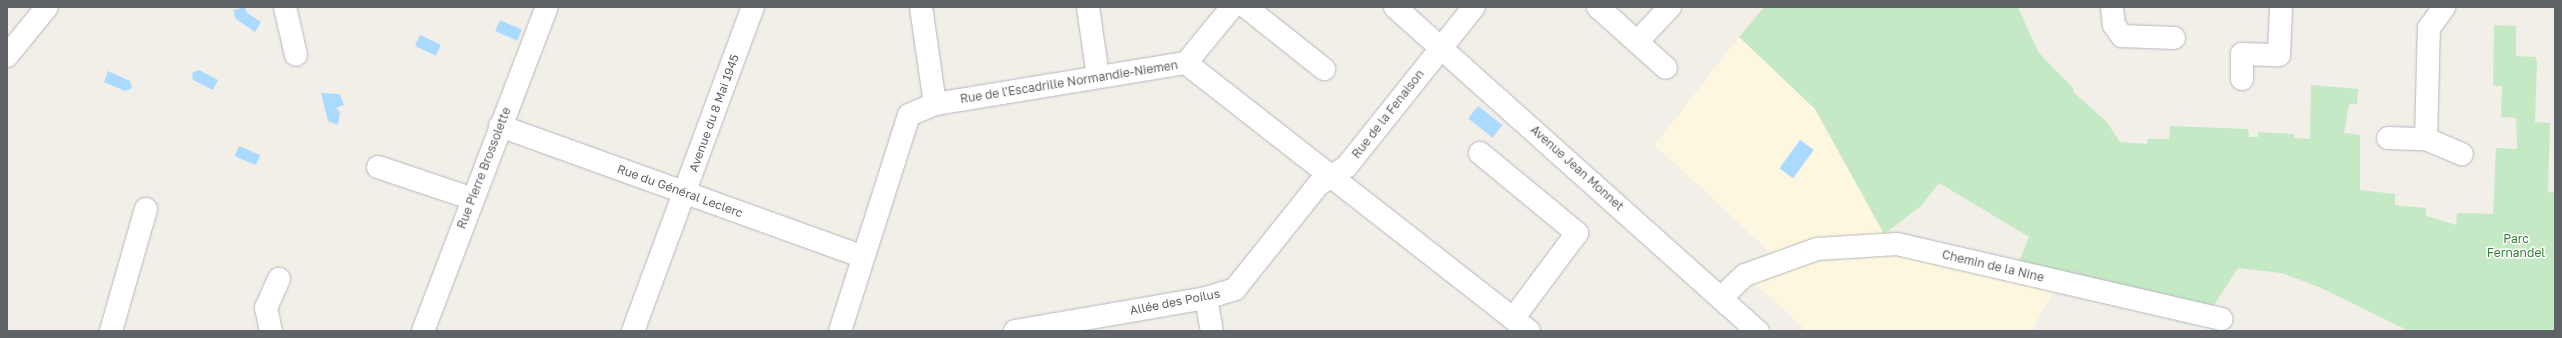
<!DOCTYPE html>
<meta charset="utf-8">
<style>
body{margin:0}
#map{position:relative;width:2562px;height:338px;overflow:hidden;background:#f1efe8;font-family:"Golos Text",sans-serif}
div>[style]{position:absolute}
.commercial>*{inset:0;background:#fef7e0}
.green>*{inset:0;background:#c5e8c5}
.water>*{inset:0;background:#aadaff;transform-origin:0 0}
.roads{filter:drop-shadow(0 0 1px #b5b8bc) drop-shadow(0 0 1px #b5b8bc)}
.minor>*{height:22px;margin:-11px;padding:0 11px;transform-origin:11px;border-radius:11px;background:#fff}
span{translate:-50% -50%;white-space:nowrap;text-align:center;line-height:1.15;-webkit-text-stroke:3px #fff;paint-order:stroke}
.street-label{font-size:12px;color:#5f6368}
.park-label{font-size:12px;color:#348238}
.frame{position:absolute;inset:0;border:8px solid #5f6368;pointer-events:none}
</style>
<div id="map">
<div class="commercial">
<div style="clip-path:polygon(1739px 37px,1815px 109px,1893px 249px,2054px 292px,2031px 331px,1807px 331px,1750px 279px,1785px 266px,1655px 145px)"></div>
</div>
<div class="green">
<div style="clip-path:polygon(1764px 7px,2018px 7px,2038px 52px,2074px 89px,2073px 92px,2106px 121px,2120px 142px,2147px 144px,2148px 139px,2169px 139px,2170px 126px,2248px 129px,2249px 137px,2258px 137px,2258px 132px,2294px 134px,2294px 138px,2310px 139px,2311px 85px,2358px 89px,2357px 104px,2349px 104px,2344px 133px,2360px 135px,2360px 190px,2395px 194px,2395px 205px,2426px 208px,2426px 216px,2456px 225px,2457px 213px,2493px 214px,2496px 148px,2517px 149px,2516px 118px,2501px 117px,2502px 86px,2493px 86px,2494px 25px,2516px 26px,2516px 56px,2536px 57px,2537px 63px,2535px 122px,2550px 123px,2548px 192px,2555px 193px,2555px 331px,2409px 331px,2319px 287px,2281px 273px,2238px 268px,2214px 305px,2018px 264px,2029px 237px,1939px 183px,1921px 206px,1884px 234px,1815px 109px,1739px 37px)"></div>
</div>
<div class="water">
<div style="clip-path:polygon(245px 7px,247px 13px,261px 22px,255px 32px,236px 19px,233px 10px)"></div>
<div style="left:500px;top:20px;width:24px;height:12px;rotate:24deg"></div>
<div style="left:420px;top:35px;width:23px;height:12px;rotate:25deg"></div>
<div style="clip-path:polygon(199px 70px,218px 80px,213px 90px,193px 80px,192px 73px)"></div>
<div style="clip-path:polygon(108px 71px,130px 81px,132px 88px,125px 91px,104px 82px)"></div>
<div style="clip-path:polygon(321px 93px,340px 94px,344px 105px,336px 108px,340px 112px,338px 125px,328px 121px)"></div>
<div style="left:1478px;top:106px;width:31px;height:16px;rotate:38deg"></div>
<div style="left:1800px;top:140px;width:17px;height:35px;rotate:36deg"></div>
<div style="left:239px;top:146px;width:23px;height:11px;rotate:23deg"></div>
</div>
<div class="roads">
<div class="minor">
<div style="left:285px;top:7px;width:49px;rotate:77.1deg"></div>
<div style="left:921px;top:7px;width:98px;rotate:81.8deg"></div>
<div style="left:1088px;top:7px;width:70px;rotate:81.8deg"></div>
<div style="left:1246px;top:7px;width:100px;rotate:38.5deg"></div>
<div style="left:1395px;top:7px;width:487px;rotate:41.8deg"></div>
<div style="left:1598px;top:7px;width:91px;rotate:41.9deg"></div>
<div style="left:2112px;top:7px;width:18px;rotate:84deg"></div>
<div style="left:2114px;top:25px;width:14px;rotate:54deg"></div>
<div style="left:2122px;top:36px;width:52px;rotate:2.2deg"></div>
<div style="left:1637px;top:42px;width:48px;rotate:-46.7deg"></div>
<div style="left:7px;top:56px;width:63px;rotate:-50.8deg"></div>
<div style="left:1186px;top:63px;width:72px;rotate:-50.6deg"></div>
<div style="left:2242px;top:79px;width:25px;rotate:-90deg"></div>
<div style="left:2242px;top:54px;width:37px;rotate:2deg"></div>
<div style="left:2279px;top:55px;width:48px;rotate:-87.6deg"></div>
<div style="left:500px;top:126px;width:384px;rotate:19.8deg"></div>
<div style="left:2388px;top:138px;width:38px;rotate:2deg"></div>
<div style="left:2426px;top:139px;width:111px;rotate:-88.5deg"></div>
<div style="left:2429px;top:28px;width:26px;rotate:-54deg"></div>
<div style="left:2426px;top:139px;width:39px;rotate:23deg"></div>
<div style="left:1480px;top:153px;width:126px;rotate:39.5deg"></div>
<div style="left:1577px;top:233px;width:107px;rotate:126.7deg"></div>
<div style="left:378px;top:167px;width:100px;rotate:18.6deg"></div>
<div style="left:1722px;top:297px;width:32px;rotate:-44deg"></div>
<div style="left:1745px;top:275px;width:77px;rotate:-19.9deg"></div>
<div style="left:1817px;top:249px;width:80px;rotate:-3.6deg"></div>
<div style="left:1897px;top:244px;width:333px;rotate:13deg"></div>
<div style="left:1206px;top:298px;width:34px;rotate:80deg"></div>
<div style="left:111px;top:331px;width:127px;rotate:-74deg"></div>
<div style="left:271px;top:331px;width:24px;rotate:-102deg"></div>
<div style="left:266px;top:308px;width:32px;rotate:-66deg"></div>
<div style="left:423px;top:331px;width:347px;rotate:-69.1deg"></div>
<div style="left:633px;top:331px;width:346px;rotate:-69.7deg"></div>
<div style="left:840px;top:331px;width:227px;rotate:-72.3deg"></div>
<div style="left:909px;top:115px;width:28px;rotate:-23deg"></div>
<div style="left:935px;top:104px;width:254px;rotate:-9.3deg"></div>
<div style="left:1186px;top:63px;width:435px;rotate:38deg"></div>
<div style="left:1015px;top:331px;width:194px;rotate:-9.8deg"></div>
<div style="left:1206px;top:298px;width:30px;rotate:-17deg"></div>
<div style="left:1235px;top:289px;width:133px;rotate:-51.4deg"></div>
<div style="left:1318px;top:185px;width:35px;rotate:-33deg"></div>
<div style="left:1347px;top:166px;width:203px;rotate:-51.4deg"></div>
</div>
</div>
<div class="street-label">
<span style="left:1069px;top:82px;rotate:-9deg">Rue de l'Escadrille Normandie-Niemen</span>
<span style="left:714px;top:113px;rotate:-70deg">Avenue du 8 Mai 1945</span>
<span style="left:1388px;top:114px;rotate:-52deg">Rue de la Fenaison</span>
<span style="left:484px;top:168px;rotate:-69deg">Rue Pierre Brossolette</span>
<span style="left:1577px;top:168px;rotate:42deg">Avenue Jean Monnet</span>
<span style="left:680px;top:191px;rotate:20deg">Rue du Général Leclerc</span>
<span style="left:1993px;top:266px;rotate:13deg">Chemin de la Nine</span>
<span style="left:1175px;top:302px;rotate:-11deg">Allée des Poilus</span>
</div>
<div class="park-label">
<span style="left:2516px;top:246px">Parc<br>Fernandel</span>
</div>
<div class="frame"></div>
</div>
